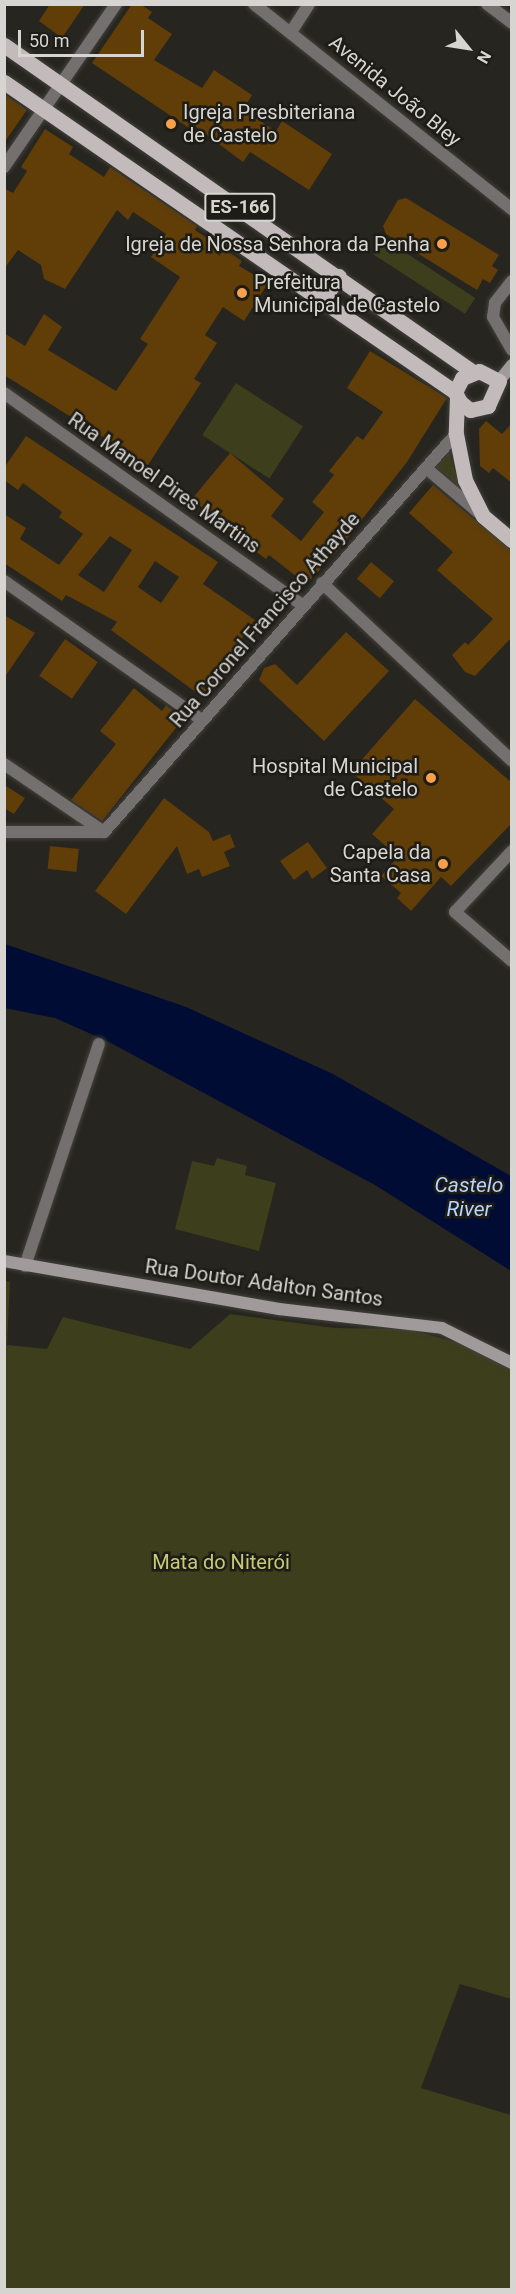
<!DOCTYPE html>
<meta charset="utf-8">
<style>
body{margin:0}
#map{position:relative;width:516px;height:2294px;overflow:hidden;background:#26251f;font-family:Roboto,sans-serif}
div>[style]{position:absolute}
.green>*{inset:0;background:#3c3e1c;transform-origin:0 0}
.water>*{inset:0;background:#000c33}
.building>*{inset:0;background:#613d08;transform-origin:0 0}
.roads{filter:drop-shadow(0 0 2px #42413b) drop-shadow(0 0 2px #42413b)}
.street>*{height:12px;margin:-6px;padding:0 6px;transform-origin:6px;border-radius:6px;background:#74706f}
.secondary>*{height:12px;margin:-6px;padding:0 6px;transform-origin:6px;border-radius:6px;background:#a19a9a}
.primary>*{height:15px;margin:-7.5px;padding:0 7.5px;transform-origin:7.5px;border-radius:7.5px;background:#c3bbbb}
.dots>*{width:16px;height:16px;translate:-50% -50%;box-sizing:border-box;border:3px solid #1d1c16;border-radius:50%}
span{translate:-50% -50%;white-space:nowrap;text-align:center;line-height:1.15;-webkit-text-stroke:5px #1d1c16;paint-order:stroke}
.shield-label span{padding:2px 4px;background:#1d1c16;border:2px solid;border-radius:4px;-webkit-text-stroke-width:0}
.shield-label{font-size:18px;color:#d6d5d1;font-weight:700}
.street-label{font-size:20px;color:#d6d5d1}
.poi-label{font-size:20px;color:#d6d5d1}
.left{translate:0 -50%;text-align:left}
.right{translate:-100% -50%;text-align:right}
.park-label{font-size:20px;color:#c6ca73}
.water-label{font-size:21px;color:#b8d3fe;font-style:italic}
.frame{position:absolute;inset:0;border:6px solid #d6d5d1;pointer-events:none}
.north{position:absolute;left:438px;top:18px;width:60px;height:60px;-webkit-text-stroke:4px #1d1c16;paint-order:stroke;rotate:120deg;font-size:16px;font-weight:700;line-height:24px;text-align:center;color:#d6d5d1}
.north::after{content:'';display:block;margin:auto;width:21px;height:27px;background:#d6d5d1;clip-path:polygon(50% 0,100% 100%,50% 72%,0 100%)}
.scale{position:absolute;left:18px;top:30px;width:126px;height:27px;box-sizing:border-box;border:3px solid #d6d5d1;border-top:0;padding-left:8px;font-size:18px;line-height:21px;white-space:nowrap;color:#d6d5d1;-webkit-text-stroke:4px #1d1c16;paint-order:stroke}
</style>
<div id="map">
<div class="green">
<div style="left:383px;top:238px;width:110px;height:19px;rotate:33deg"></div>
<div style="left:236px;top:383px;width:80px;height:62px;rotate:33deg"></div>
<div style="clip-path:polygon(449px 452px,460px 488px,436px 467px)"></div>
<div style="clip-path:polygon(217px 1158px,247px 1166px,245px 1175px,276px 1183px,259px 1251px,175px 1229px,192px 1161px,214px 1166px)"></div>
<div style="clip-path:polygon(5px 1281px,10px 1282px,7px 1345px,47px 1349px,63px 1317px,190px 1349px,230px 1314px,335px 1328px,407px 1329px,474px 1347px,512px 1366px,511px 1999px,460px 1984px,421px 2088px,511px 2115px,511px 2289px,5px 2290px)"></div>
</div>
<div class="water">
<div style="clip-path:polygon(5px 944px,186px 1007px,333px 1074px,511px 1176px,511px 1271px,375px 1185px,107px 1041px,55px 1018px,5px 1008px)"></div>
</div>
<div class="building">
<div style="clip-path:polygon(50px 4px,85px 4px,62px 38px,39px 21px)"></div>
<div style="clip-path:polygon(132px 4px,140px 4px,152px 12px,148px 18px,172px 34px,154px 60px,202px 88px,214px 70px,252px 95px,243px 110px,276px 131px,282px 121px,332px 154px,309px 190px,250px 152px,243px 162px,195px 126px,192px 130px,92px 63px)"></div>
<div style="clip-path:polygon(4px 94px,27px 110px,4px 143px)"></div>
<div style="clip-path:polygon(45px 129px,73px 147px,69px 154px,104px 177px,110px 167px,197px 226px,195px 230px,242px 261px,239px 266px,268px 283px,244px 321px,223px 307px,205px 335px,217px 343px,194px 379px,201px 383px,148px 465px,4px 375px,4px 333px,25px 346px,44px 314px,62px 327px,48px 350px,116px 391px,148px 344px,140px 339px,180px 277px,151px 257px,166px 234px,133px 212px,128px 220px,117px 210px,65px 289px,44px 279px,41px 265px,18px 250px,4px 269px,4px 188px,13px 193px,27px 171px,21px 167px)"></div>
<div style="clip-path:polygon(406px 198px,499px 255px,492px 266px,498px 270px,490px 283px,483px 279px,477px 290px,386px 234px,383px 226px,398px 200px)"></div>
<div style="clip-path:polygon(370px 351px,447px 398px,407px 462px,335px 554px,306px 584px,269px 555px,266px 559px,248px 546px,192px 499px,230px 453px,284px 499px,271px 516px,301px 541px,324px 512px,312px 502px,334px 475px,329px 471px,357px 436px,363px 440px,383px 412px,347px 388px)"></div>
<div style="clip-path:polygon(486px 421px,502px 434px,512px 423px,512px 483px,493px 468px,489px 473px,480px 466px,479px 429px)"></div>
<div style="clip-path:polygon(evenodd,26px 436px,218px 562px,203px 584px,255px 620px,228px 658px,232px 661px,201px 696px,111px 630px,117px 622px,66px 595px,62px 601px,4px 563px,4px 514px,26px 528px,20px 539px,59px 565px,83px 534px,59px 517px,62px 512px,23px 483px,18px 490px,4px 480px,4px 468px,26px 436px,110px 536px,132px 550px,104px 592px,78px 575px,110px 536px,26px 436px,155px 561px,179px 577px,161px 603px,138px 587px,155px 561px)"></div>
<div style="clip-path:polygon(433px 485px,512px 551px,512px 637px,475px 676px,465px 672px,452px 655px,465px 642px,468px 645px,493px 619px,437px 570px,453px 552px,409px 513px)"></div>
<div style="left:371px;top:562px;width:30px;height:22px;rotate:40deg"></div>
<div style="clip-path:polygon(4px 615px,35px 633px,4px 678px)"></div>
<div style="clip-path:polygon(346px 632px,389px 671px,324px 741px,259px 680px,264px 668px,275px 664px,297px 685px)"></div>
<div style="left:65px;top:639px;width:40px;height:45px;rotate:35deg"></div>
<div style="clip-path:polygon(134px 688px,162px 711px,166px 705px,183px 719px,102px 821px,71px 800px,116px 744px,100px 731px)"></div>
<div style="clip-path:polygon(415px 699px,512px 783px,512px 823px,451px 886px,441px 877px,411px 911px,397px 898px,401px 893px,381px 876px,398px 857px,372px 834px,394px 809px,351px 772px)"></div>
<div style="clip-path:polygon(4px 785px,25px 798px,14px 814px,4px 808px)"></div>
<div style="clip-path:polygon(164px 798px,209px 832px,213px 841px,230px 834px,235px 847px,224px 852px,230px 866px,202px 877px,199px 869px,187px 874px,177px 846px,126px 914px,95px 891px)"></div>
<div style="clip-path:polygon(308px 842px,327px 868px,312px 879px,307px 870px,294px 880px,280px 861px)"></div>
<div style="left:50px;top:846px;width:29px;height:23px;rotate:6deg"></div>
</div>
<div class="roads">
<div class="street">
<div style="left:254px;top:4px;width:330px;rotate:38.5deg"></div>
<div style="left:487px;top:4px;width:31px;rotate:37deg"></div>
<div style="left:291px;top:32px;width:33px;rotate:-57deg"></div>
<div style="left:4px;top:167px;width:198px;rotate:-55.5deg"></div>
<div style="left:512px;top:281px;width:28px;rotate:128deg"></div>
<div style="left:495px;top:303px;width:14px;rotate:98deg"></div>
<div style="left:493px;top:317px;width:38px;rotate:60deg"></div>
<div style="left:4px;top:393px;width:366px;rotate:35.4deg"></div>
<div style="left:426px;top:468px;width:71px;rotate:40.4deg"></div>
<div style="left:4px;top:581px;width:242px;rotate:35.1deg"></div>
<div style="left:322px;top:583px;width:260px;rotate:43.1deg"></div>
<div style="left:4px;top:764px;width:121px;rotate:34.2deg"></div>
<div style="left:4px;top:832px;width:100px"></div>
<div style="left:104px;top:832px;width:531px;rotate:-48.51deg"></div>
<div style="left:512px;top:851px;width:83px;rotate:133.1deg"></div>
<div style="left:455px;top:912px;width:75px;rotate:40.7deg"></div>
<div style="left:25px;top:1266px;width:234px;rotate:-71.6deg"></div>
</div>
<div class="secondary">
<div style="left:499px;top:381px;width:21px;rotate:-51deg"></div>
<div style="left:4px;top:1261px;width:279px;rotate:9.9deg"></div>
<div style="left:279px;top:1309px;width:164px;rotate:6.6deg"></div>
<div style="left:442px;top:1328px;width:78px;rotate:26.6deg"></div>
</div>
<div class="primary">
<div style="left:4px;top:45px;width:572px;rotate:34.89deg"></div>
<div style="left:4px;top:82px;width:547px;rotate:34.5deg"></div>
<div style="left:322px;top:301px;width:30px;rotate:-56deg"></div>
<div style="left:479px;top:371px;width:22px;rotate:27deg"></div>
<div style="left:499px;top:381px;width:27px;rotate:114deg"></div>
<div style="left:488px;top:406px;width:18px;rotate:167deg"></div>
<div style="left:470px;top:410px;width:13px;rotate:-141deg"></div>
<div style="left:460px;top:402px;width:11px;rotate:-117deg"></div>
<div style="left:455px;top:392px;width:16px;rotate:-63deg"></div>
<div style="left:462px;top:378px;width:18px;rotate:-22deg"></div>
<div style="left:457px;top:397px;width:37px;rotate:92deg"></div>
<div style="left:456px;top:434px;width:47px;rotate:78.9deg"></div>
<div style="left:465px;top:480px;width:40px;rotate:63.4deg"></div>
<div style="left:483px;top:516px;width:38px;rotate:40deg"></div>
</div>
</div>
<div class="dots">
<div style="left:171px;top:124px;background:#f9a04c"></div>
<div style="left:442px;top:244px;background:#f9a04c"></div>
<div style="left:242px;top:293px;background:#f9a04c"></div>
<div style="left:431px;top:778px;background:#f9a04c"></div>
<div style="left:443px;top:864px;background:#f9a04c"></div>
</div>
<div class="shield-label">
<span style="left:240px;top:207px">ES-166</span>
</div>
<div class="street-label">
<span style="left:395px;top:91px;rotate:39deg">Avenida João Bley</span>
<span style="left:164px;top:483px;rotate:35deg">Rua Manoel Pires Martins</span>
<span style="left:265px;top:620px;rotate:-49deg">Rua Coronel Francisco Athayde</span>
<span style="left:264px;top:1283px;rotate:8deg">Rua Doutor Adalton Santos</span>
</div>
<div class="poi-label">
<span class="left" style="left:183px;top:124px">Igreja Presbiteriana<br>de Castelo</span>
<span class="right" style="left:430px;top:244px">Igreja de Nossa Senhora da Penha</span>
<span class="left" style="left:254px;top:294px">Prefeitura<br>Municipal de Castelo</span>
<span class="right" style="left:418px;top:778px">Hospital Municipal<br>de Castelo</span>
<span class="right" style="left:431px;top:864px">Capela da<br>Santa Casa</span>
</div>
<div class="park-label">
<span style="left:221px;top:1562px">Mata do Niterói</span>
</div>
<div class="water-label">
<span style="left:469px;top:1197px">Castelo<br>River</span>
</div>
<div class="frame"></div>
<div class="north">N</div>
<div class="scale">50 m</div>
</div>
